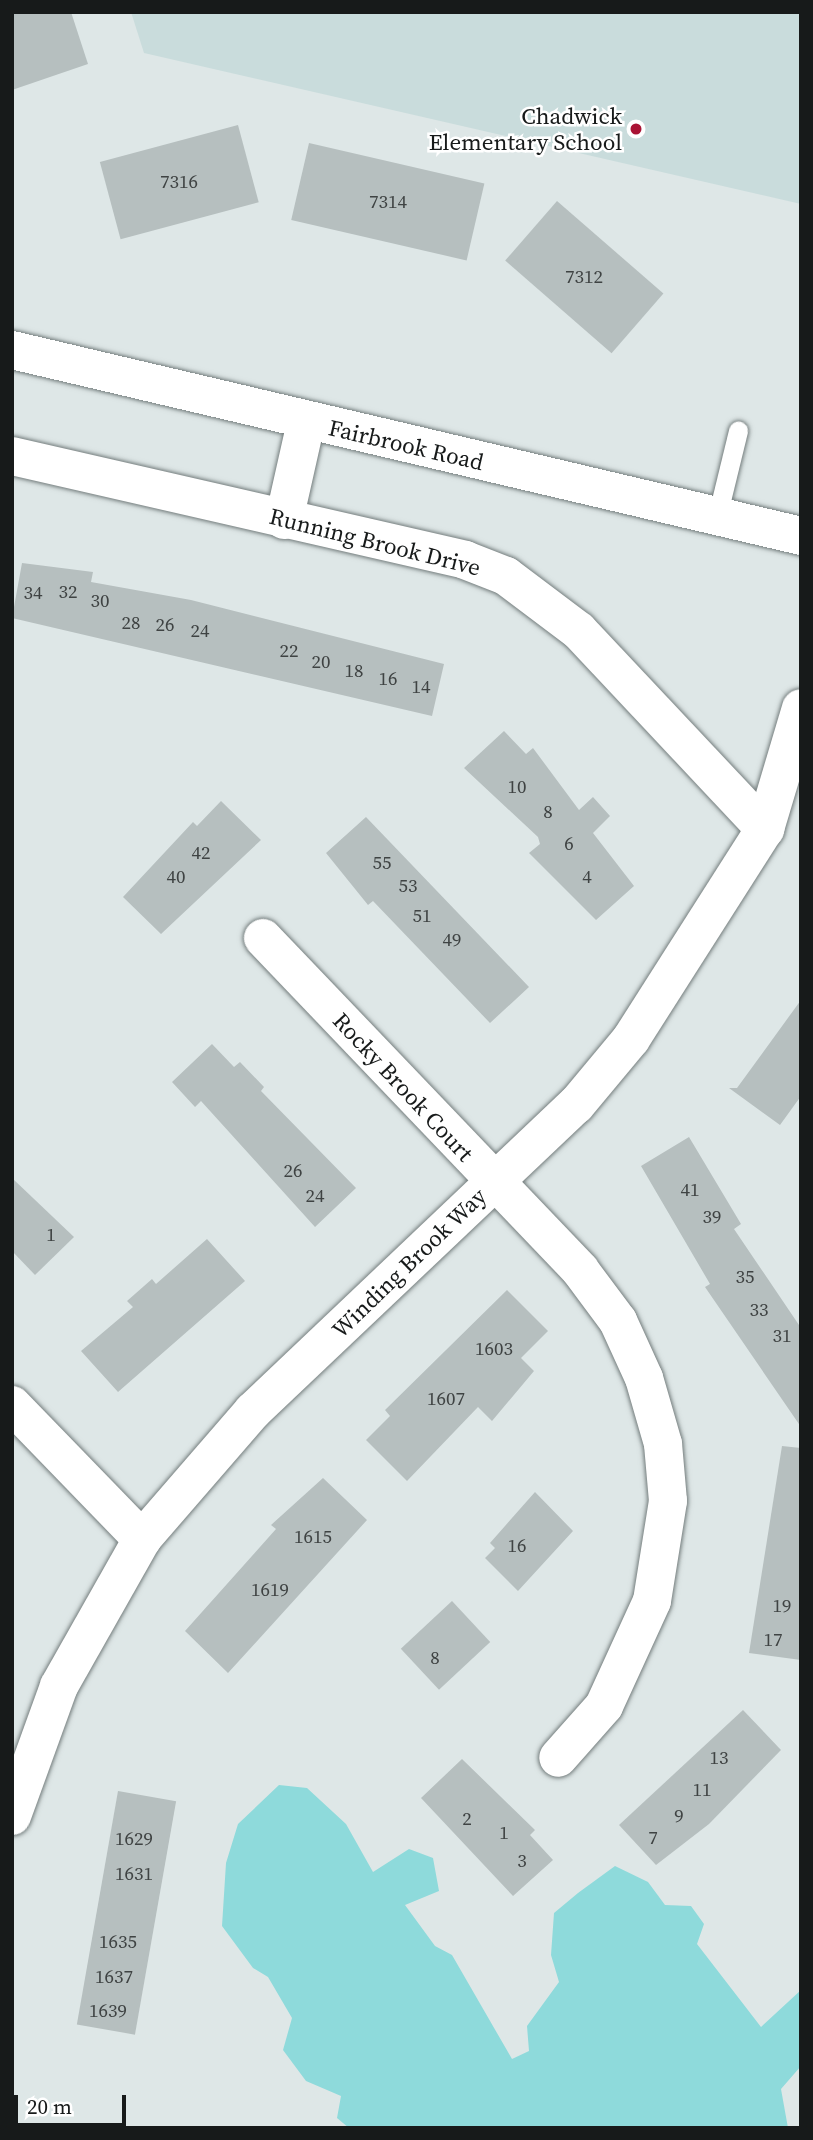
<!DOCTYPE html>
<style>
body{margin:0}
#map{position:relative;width:813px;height:2140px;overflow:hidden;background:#dee7e7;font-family:"Source Serif 4",serif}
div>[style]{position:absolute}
.built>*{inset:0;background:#c9dcdc}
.green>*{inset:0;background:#8edadb}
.building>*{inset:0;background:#b6bfbf;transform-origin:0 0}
.roads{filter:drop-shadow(0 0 2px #747d7d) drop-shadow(0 0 2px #747d7d)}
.service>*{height:19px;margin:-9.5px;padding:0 9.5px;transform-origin:9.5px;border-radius:9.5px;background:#fff}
.minor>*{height:38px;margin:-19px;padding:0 19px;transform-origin:19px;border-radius:19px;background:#fff}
.tertiary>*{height:38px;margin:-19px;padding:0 19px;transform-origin:19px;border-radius:19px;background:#fff}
.dots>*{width:19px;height:19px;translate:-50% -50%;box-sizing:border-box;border:4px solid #fff;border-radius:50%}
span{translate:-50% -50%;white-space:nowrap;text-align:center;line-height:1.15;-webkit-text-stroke:5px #fff;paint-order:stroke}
.number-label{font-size:19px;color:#3f4343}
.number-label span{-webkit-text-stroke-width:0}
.poi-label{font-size:23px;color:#171a1a}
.right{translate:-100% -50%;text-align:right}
.street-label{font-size:23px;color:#171a1a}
.frame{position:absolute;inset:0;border:14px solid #171a1a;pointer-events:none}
.scale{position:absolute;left:14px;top:2095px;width:112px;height:32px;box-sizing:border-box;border:4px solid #171a1a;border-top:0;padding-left:9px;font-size:21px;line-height:24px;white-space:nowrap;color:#171a1a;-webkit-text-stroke:5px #fff;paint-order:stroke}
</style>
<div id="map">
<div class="built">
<div style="clip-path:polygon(131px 12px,801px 12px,801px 204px,144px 53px)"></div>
</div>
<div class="green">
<div style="clip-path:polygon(279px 1785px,307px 1788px,346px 1824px,373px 1872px,409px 1849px,433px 1858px,439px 1891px,405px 1905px,435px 1946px,452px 1955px,512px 2059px,529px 2051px,527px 2026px,559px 1982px,551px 1955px,554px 1913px,578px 1893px,615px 1866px,648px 1882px,665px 1905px,691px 1906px,704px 1924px,697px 1944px,761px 2027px,801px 1990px,801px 2066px,781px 2089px,788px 2128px,349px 2128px,337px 2118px,341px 2096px,306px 2081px,283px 2050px,292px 2018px,268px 1977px,253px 1968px,222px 1926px,226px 1863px,238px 1824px)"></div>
</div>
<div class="building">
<div style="clip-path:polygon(12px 12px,71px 12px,88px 64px,12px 90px)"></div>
<div style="left:238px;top:125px;width:80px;height:143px;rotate:75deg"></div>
<div style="left:309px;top:143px;width:180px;height:79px;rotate:13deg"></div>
<div style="left:557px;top:201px;width:141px;height:79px;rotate:41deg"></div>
<div style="clip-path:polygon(22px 563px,93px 572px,91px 582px,191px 600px,444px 664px,432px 716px,12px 618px)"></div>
<div style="clip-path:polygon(504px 731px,526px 754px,533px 748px,579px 810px,593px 797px,610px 816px,593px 833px,634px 886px,596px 920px,529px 853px,540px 844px,538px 837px,464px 768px)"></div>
<div style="clip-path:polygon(221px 801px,261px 840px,161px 934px,123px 897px,193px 822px,197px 826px)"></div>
<div style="clip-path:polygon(366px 817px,529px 987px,490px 1023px,373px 901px,368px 905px,326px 853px)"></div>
<div style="clip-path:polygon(801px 1000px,801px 1096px,780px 1125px,729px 1088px,737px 1088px)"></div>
<div style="clip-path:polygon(212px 1044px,234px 1067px,240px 1062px,264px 1087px,261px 1091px,356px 1188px,315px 1227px,201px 1101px,195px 1107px,172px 1082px)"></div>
<div style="clip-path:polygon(689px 1137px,741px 1224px,734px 1229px,801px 1328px,801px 1427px,705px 1287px,710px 1284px,641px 1166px)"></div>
<div style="clip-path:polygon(12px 1178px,74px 1237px,35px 1275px,12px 1251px)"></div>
<div style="clip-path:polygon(207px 1239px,245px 1281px,118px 1392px,81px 1351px,133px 1307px,127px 1301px,152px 1279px,156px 1284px)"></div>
<div style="clip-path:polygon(507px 1290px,548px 1331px,521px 1358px,534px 1371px,492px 1421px,478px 1407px,407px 1481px,366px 1440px,390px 1416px,385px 1410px)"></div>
<div style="clip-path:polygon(782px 1446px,801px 1448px,801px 1660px,749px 1653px)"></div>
<div style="clip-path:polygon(323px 1478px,367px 1520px,228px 1673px,185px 1631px,276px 1529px,271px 1525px)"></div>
<div style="clip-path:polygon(535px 1492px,573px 1531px,518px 1591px,485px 1558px,495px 1548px,490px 1543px)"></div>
<div style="left:452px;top:1601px;width:56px;height:70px;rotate:47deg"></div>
<div style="clip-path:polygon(743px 1710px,781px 1750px,709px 1824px,656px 1865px,619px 1825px)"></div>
<div style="clip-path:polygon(462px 1759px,535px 1830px,530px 1835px,553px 1860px,513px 1896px,421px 1798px)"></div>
<div style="left:118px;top:1791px;width:59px;height:237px;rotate:10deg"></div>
</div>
<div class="roads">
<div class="service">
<div style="left:717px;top:517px;width:89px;rotate:-76.3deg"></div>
</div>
<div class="minor">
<div style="left:12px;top:456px;width:465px;rotate:12.9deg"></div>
<div style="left:465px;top:560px;width:44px;rotate:21.3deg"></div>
<div style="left:506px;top:576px;width:91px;rotate:37deg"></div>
<div style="left:579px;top:631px;width:272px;rotate:46.8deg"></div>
<div style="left:284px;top:520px;width:100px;rotate:-77.3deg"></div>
<div style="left:263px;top:938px;width:459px;rotate:46.3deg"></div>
<div style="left:580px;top:1270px;width:64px;rotate:53.3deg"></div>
<div style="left:618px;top:1321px;width:63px;rotate:65.5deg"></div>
<div style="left:644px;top:1378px;width:69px;rotate:73.9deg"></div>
<div style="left:663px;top:1444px;width:57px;rotate:85deg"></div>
<div style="left:668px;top:1501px;width:101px;rotate:99.1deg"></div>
<div style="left:652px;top:1601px;width:115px;rotate:114.6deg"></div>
<div style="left:604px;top:1706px;width:69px;rotate:131.5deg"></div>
<div style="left:12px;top:1405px;width:187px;rotate:45.9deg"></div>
<div style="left:12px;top:1816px;width:138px;rotate:-70.1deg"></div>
<div style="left:59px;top:1686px;width:169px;rotate:-60.5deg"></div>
<div style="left:142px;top:1539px;width:169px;rotate:-49.1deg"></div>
<div style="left:253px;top:1411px;width:445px;rotate:-43.5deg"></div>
<div style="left:576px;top:1105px;width:86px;rotate:-50.2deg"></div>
<div style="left:631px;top:1039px;width:249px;rotate:-57.5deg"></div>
<div style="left:765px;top:829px;width:126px;rotate:-73.4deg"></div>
</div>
<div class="tertiary">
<div style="left:12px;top:350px;width:811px;rotate:13.26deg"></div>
</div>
</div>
<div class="dots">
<div style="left:636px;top:129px;background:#a91234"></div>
</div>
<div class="number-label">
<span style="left:179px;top:182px">7316</span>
<span style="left:388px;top:202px">7314</span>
<span style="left:584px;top:277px">7312</span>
<span style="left:68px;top:592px">32</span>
<span style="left:33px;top:593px">34</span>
<span style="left:100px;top:601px">30</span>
<span style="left:131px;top:623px">28</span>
<span style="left:165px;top:625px">26</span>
<span style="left:200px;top:631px">24</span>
<span style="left:289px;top:651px">22</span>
<span style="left:321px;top:662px">20</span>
<span style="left:354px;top:671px">18</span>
<span style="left:388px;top:679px">16</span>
<span style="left:421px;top:687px">14</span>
<span style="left:517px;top:787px">10</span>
<span style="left:548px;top:812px">8</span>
<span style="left:569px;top:844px">6</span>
<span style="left:201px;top:853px">42</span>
<span style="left:382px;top:863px">55</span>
<span style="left:176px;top:877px">40</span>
<span style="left:587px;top:877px">4</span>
<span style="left:408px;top:886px">53</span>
<span style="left:422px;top:916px">51</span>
<span style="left:452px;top:940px">49</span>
<span style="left:293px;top:1171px">26</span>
<span style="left:690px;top:1190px">41</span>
<span style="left:315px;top:1196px">24</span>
<span style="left:712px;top:1217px">39</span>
<span style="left:51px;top:1235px">1</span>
<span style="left:745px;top:1277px">35</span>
<span style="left:759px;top:1310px">33</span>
<span style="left:782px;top:1336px">31</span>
<span style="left:494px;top:1349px">1603</span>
<span style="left:446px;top:1399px">1607</span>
<span style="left:313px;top:1537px">1615</span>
<span style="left:517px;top:1546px">16</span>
<span style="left:270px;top:1590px">1619</span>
<span style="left:782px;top:1606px">19</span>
<span style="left:773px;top:1640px">17</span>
<span style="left:435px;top:1658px">8</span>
<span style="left:719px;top:1758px">13</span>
<span style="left:702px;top:1790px">11</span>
<span style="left:679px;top:1816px">9</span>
<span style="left:467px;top:1819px">2</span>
<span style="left:504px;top:1833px">1</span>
<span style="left:653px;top:1838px">7</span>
<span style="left:134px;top:1839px">1629</span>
<span style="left:522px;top:1861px">3</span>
<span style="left:134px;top:1874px">1631</span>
<span style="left:118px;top:1942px">1635</span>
<span style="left:114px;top:1977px">1637</span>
<span style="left:108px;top:2011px">1639</span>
</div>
<div class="poi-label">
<span class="right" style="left:622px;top:129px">Chadwick<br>Elementary School</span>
</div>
<div class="street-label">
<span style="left:406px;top:445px;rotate:13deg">Fairbrook Road</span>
<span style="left:375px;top:542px;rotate:14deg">Running Brook Drive</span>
<span style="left:403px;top:1087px;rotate:47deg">Rocky Brook Court</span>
<span style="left:409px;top:1263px;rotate:-44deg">Winding Brook Way</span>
</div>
<div class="frame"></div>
<div class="scale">20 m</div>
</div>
